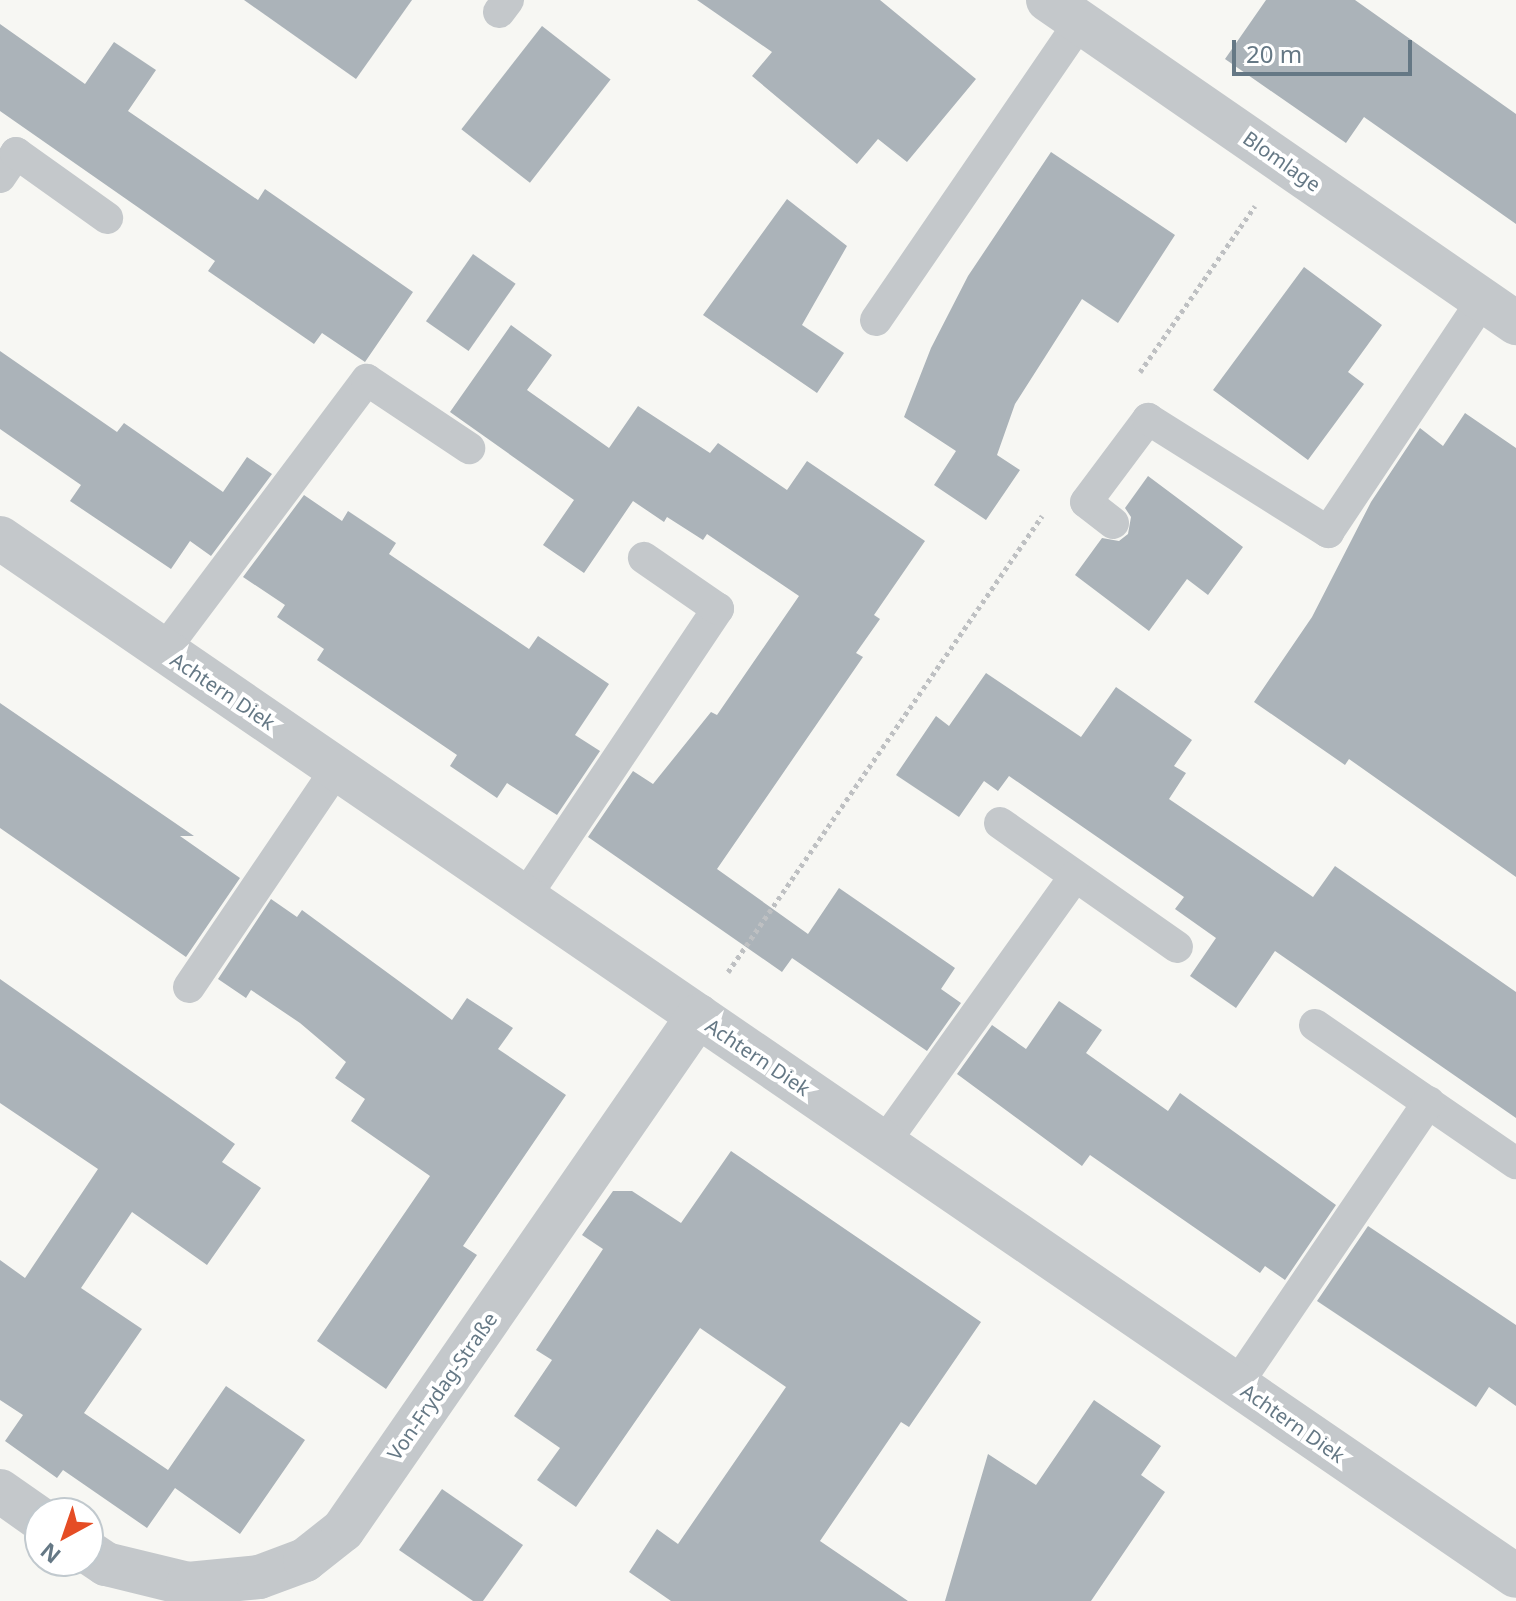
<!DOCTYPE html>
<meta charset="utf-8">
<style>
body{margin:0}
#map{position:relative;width:1516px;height:1601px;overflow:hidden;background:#f7f7f3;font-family:"Noto Sans",sans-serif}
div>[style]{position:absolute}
.building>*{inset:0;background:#abb3b9;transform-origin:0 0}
.path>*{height:5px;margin-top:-2.5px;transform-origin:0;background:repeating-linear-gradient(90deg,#bec0c2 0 4px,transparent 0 8px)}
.lane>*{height:32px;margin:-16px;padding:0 16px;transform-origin:16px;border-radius:16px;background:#c4c8cb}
.street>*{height:44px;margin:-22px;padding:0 22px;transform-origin:22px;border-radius:22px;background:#c4c8cb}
span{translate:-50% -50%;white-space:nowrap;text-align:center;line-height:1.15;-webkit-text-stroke:8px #fff;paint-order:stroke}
.street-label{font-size:20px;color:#657885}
.north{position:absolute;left:24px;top:1497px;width:80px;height:80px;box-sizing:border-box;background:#fff;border:2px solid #c1c9ce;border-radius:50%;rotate:220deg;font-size:22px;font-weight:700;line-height:32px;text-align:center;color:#657885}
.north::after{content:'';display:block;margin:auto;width:28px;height:36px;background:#e54d25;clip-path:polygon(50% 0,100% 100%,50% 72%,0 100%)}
.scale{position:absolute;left:1232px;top:40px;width:180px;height:36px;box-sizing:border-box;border:4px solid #657885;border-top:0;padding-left:10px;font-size:24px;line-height:28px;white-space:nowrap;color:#657885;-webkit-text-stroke:6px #fff;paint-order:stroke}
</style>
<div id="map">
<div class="building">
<div style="clip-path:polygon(244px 0,412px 0,356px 79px)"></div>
<div style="clip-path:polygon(697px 0,880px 0,976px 79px,907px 162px,878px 139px,857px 164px,752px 76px,772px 52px)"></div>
<div style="clip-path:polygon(1266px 0,1355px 0,1516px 114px,1516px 224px,1364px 117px,1346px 143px,1225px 59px)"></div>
<div style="clip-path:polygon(0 24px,85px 84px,114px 42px,156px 70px,128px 111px,258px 200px,265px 189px,413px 292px,365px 362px,322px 333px,314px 344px,208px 271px,215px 261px,0 111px)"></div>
<div style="left:542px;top:26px;width:87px;height:131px;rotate:38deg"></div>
<div style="clip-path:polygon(1051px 152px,1175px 235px,1118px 323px,1082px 299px,1015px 404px,997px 455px,1020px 470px,986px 520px,934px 485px,956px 451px,904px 417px,931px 348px,968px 276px)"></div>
<div style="clip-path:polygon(787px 199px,847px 246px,802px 325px,844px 353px,817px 393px,703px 315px)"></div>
<div style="left:473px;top:254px;width:52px;height:82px;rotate:35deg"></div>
<div style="clip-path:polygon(1304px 267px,1382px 325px,1348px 372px,1364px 384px,1308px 460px,1213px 390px)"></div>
<div style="clip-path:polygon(511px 325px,552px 355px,527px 390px,609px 448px,638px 406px,710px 453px,718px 443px,787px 490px,807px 461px,925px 541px,874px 615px,880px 619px,856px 653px,863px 657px,717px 869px,808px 934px,839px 888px,955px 968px,941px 989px,961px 1003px,927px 1051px,792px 958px,795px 954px,782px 972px,588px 837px,633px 771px,653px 784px,711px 712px,717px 715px,799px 596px,707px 534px,703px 540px,667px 517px,664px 522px,633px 501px,584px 573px,543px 545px,574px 500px,450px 412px)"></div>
<div style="clip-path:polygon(0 351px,117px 432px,124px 423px,223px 492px,247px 457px,272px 474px,211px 556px,190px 541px,171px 569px,70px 501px,81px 485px,0 429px)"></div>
<div style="clip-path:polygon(1465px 413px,1516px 448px,1516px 877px,1349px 759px,1345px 765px,1254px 702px,1312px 617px,1371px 502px,1420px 428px,1443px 446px)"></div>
<div style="clip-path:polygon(1148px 476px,1243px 547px,1208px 595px,1187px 579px,1149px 631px,1075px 575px,1102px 538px,1119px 541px,1128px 534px,1131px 517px,1125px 508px)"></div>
<div style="clip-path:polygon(304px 495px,342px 521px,348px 511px,396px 543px,389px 554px,529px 649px,538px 636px,609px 684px,575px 735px,600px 751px,557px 815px,507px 783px,497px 798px,450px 766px,457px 755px,317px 660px,324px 649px,277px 617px,285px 605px,243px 577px)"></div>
<div style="clip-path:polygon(986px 673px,1081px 737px,1116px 687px,1192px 740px,1174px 766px,1186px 773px,1169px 799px,1313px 897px,1335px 866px,1516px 992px,1516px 1118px,1275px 951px,1236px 1008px,1190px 976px,1216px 938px,1175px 909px,1184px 897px,1009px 776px,998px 791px,984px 781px,959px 817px,896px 775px,936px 716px,949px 726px)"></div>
<div style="clip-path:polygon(0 703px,194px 836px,180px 836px,240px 878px,186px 957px,0 828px)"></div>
<div style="clip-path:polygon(271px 899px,297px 917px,302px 910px,452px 1020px,467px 998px,513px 1028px,498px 1049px,566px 1095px,463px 1246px,477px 1255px,386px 1389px,317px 1341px,430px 1176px,351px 1121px,365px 1099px,335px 1078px,346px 1062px,300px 1023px,251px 990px,246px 998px,218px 979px)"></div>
<div style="clip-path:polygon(0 979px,235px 1144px,222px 1162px,261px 1188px,207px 1265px,132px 1212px,81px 1288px,142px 1329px,84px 1413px,168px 1470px,226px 1386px,305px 1440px,240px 1534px,175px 1488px,147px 1528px,63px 1470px,57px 1478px,5px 1441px,23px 1415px,0 1400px,0 1260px,25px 1278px,98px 1169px,0 1103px)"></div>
<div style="clip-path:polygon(1059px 1001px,1102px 1030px,1086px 1053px,1168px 1111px,1180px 1093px,1336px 1205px,1285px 1280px,1265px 1266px,1260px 1273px,1090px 1155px,1082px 1166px,957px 1074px,992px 1025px,1026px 1049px)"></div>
<div style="clip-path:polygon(731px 1151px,981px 1322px,909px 1427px,901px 1422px,820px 1541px,908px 1601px,671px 1601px,629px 1572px,657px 1529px,678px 1544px,786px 1387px,700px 1328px,576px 1507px,537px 1480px,560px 1448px,514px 1416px,552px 1360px,536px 1350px,603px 1249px,582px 1235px,613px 1191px,632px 1191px,681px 1223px)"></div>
<div style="clip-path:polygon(1368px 1226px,1516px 1325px,1516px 1406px,1489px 1387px,1476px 1407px,1317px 1301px)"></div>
<div style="clip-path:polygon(1094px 1400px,1161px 1446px,1141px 1475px,1165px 1492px,1091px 1601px,945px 1601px,988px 1454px,1036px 1485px)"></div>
<div style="clip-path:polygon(442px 1489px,523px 1545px,483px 1601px,473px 1601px,399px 1550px)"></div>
</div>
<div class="path">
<div style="left:1140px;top:372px;width:202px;rotate:-55.3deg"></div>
<div style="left:728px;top:972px;width:554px;rotate:-55.45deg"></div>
</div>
<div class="lane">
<div style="left:499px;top:12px;width:15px;rotate:-53deg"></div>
<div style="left:0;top:177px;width:29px;rotate:-56deg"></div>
<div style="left:16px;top:153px;width:112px;rotate:35.5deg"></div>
<div style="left:876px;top:320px;width:361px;rotate:-55.6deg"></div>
<div style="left:1113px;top:523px;width:34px;rotate:-142deg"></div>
<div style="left:1086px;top:502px;width:104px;rotate:-53.2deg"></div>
<div style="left:1148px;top:419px;width:213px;rotate:32.1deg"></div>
<div style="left:1328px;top:532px;width:279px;rotate:-56.3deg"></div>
<div style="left:164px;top:650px;width:338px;rotate:-53.1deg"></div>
<div style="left:367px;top:380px;width:123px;rotate:33.7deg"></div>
<div style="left:1000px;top:823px;width:216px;rotate:35deg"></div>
<div style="left:525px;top:897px;width:347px;rotate:-56.2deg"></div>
<div style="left:718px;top:609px;width:90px;rotate:-145.4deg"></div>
<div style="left:189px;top:987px;width:264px;rotate:-55.9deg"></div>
<div style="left:1315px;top:1025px;width:244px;rotate:34.5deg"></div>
<div style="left:884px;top:1143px;width:328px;rotate:-54.4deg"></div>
<div style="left:1237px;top:1384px;width:341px;rotate:-55.8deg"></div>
</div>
<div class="street">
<div style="left:1048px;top:0;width:569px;rotate:34.61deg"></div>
<div style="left:0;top:538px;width:1837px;rotate:34.4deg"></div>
<div style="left:0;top:1491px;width:49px;rotate:35deg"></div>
<div style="left:88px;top:1552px;width:22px;rotate:34deg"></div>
<div style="left:106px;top:1564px;width:84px;rotate:13.7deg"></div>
<div style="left:188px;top:1584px;width:71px;rotate:-5.6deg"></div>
<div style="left:259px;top:1577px;width:49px;rotate:-20.3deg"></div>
<div style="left:305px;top:1560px;width:48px;rotate:-38.3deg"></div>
<div style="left:343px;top:1530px;width:625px;rotate:-55.37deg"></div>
</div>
<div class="street-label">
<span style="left:1282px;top:161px;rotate:35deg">Blomlage</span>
<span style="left:223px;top:691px;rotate:34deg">Achtern Diek</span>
<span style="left:758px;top:1057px;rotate:34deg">Achtern Diek</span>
<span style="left:442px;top:1386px;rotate:-55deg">Von-Frydag-Straße</span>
<span style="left:1293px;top:1423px;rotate:35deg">Achtern Diek</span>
</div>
<div class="north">N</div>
<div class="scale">20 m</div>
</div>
